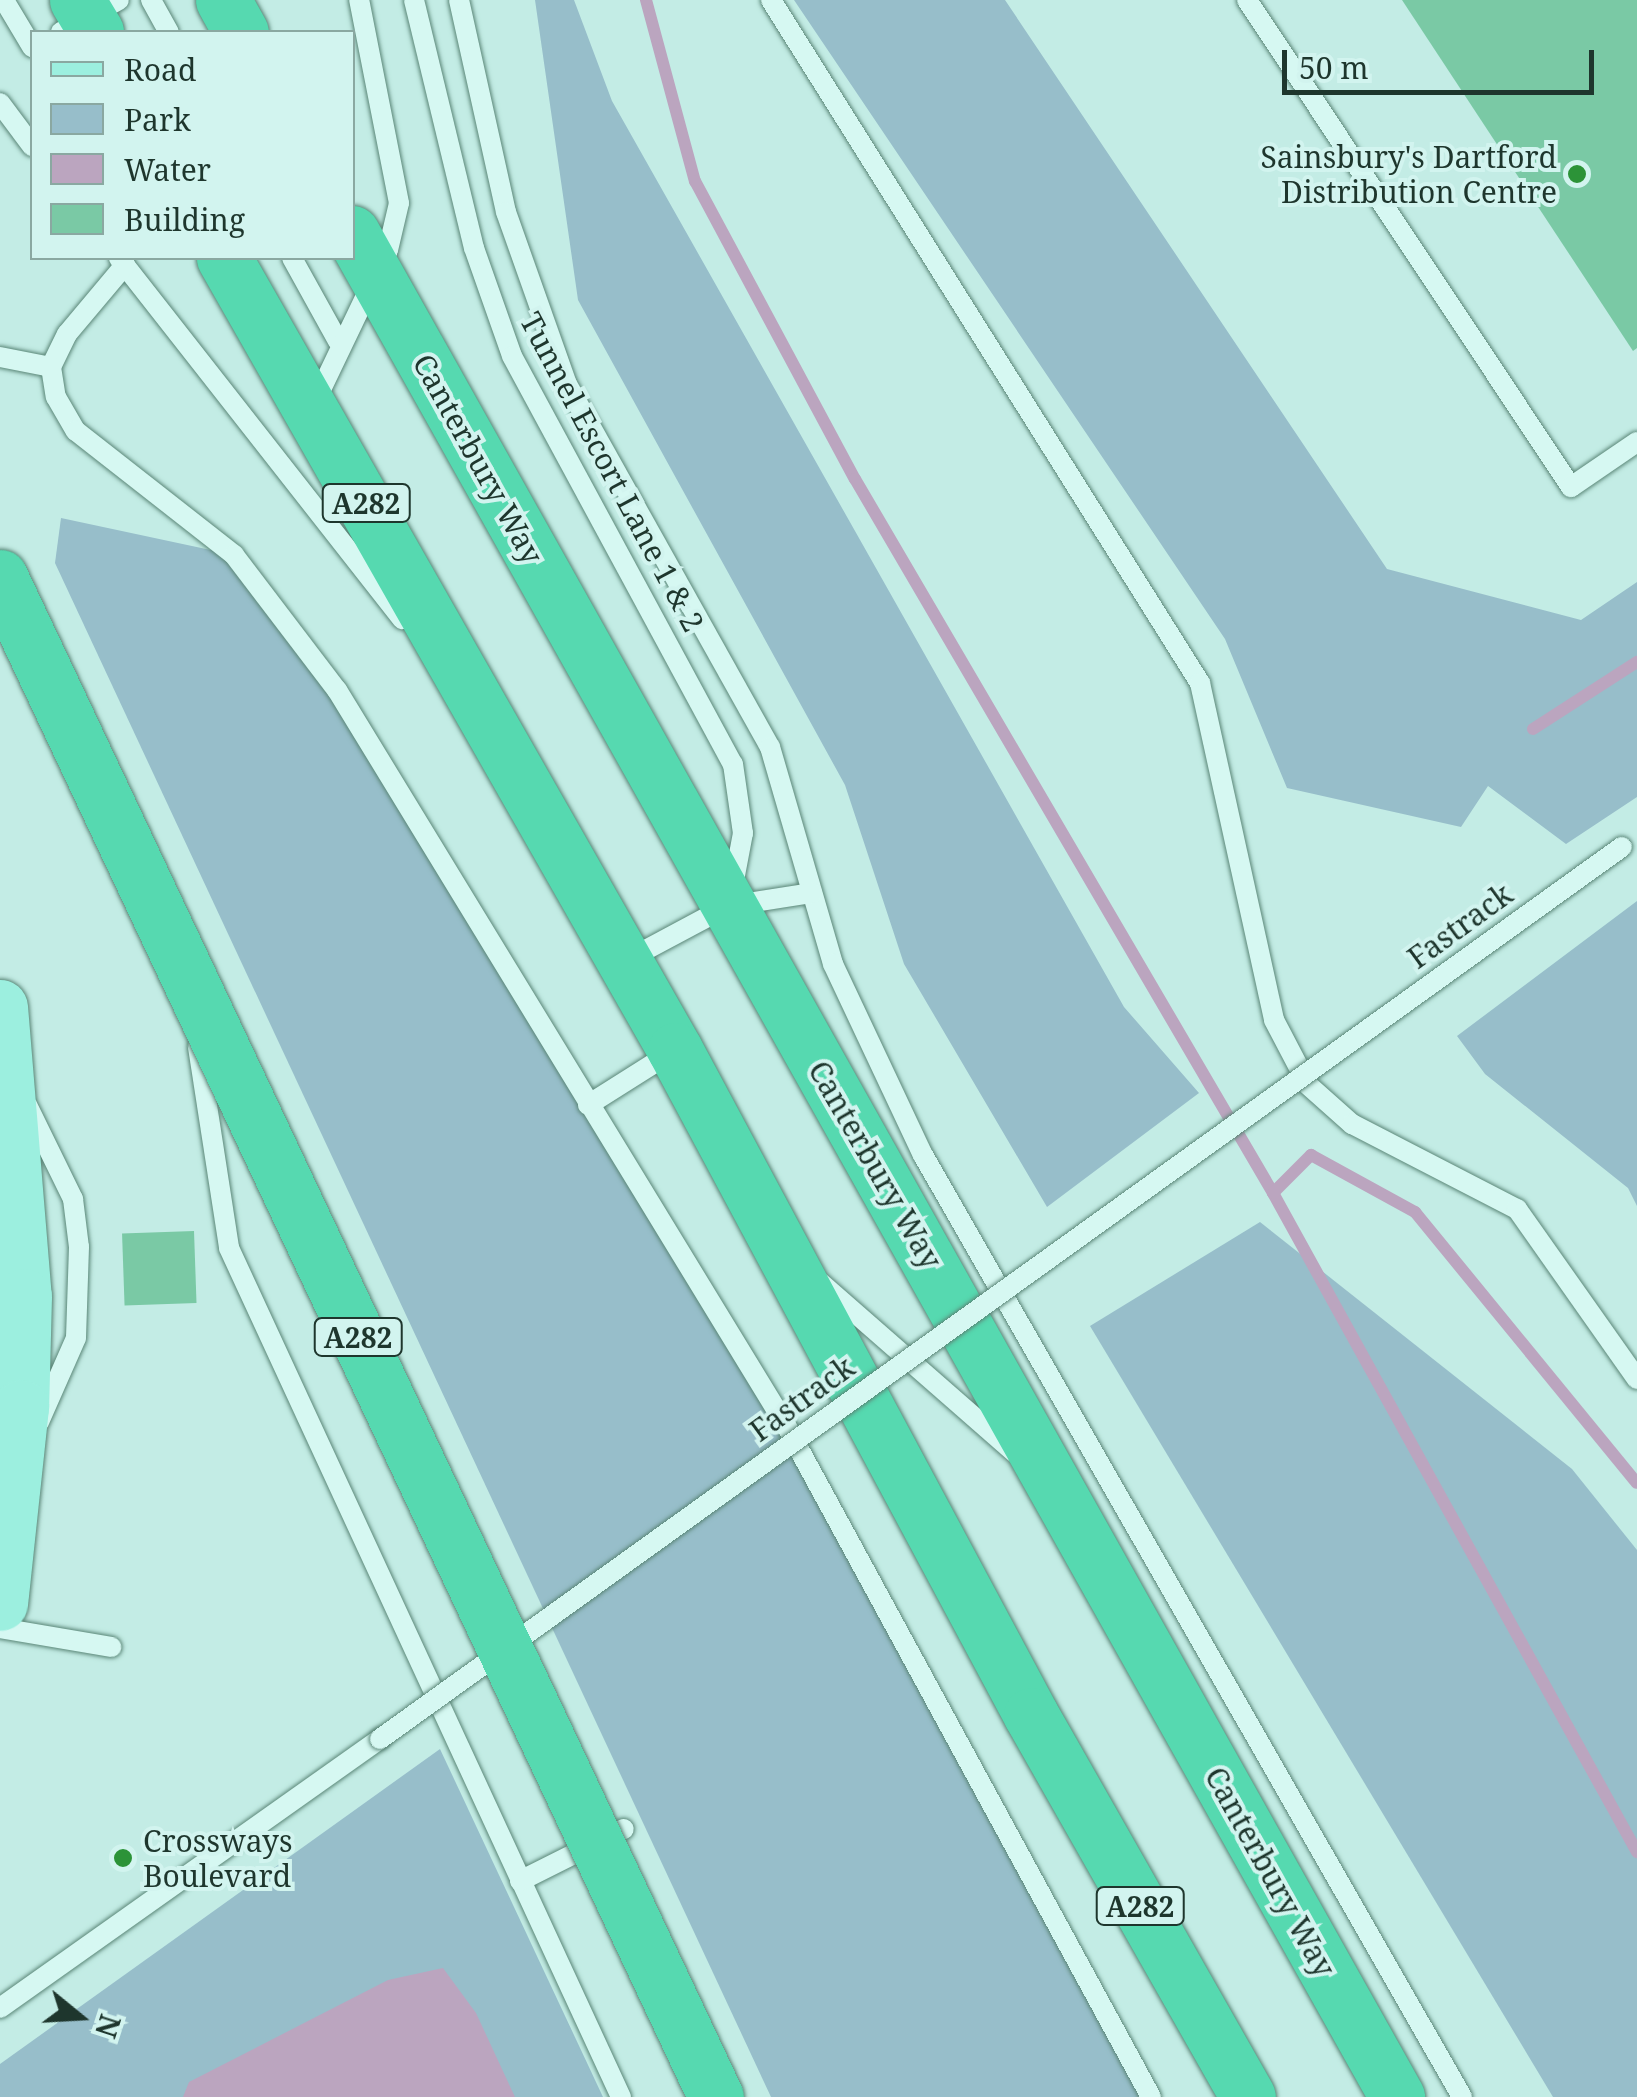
<!DOCTYPE html>
<style>
body{margin:0}
#map{position:relative;width:1637px;height:2097px;overflow:hidden;background:#c3ece5;font-family:"Noto Serif",serif}
div>[style]{position:absolute}
.green>*{inset:0;background:#97beca}
.water>*{inset:0;background:#bba5bf}
.stream>*{height:12px;margin:-6px;padding:0 6px;transform-origin:6px;border-radius:6px;background:#bba5bf}
.building>*{inset:0;background:#7ac9a5;transform-origin:0 0}
.roads{filter:drop-shadow(0 0 2px #5a8677) drop-shadow(0 0 2px #5a8677)}
.lane>*{height:20px;margin:-10px;padding:0 10px;transform-origin:10px;border-radius:10px;background:#d6f8f2}
.primary>*{height:55px;margin:-27.5px;padding:0 27.5px;transform-origin:27.5px;border-radius:27.5px;background:#9cefdf}
.highway>*{height:55px;margin:-27.5px;padding:0 27.5px;transform-origin:27.5px;border-radius:27.5px;background:#56d9b0}
.bridges{filter:drop-shadow(0 0 2px #5a8677) drop-shadow(0 0 2px #5a8677)}
.lane-bridge>*{height:20px;margin:-10px;padding:0 10px;transform-origin:10px;border-radius:10px;background:#d6f8f2}
.highway-bridge>*{height:55px;margin:-27.5px;padding:0 27.5px;transform-origin:27.5px;border-radius:27.5px;background:#56d9b0}
.dots>*{width:28px;height:28px;translate:-50% -50%;box-sizing:border-box;border:5px solid #d2f4ef;border-radius:50%}
span{translate:-50% -50%;white-space:nowrap;text-align:center;line-height:1.15;-webkit-text-stroke:8px #d2f4ef;paint-order:stroke}
.shield-label span{padding:2px 8px;background:#d2f4ef;border:2px solid;border-radius:8px;-webkit-text-stroke-width:0}
.shield-label{font-size:28px;color:#1e362d;font-weight:700}
.poi-label{font-size:30px;color:#1e362d}
.right{translate:-100% -50%;text-align:right}
.left{translate:0 -50%;text-align:left}
.street-label{font-size:30px;color:#1e362d}
.legend{position:absolute;left:30px;top:30px;width:325px;height:230px;box-sizing:border-box;background:#d2f4ef;border:2px solid #8aa8a1;margin:0;padding:12px 18px;list-style:none;font-size:30px;color:#1e362d}
.legend li{display:flex;align-items:center;gap:20px;height:50px}
.legend b{width:50px;border:2px solid #8aa8a1}
.north{position:absolute;left:30px;top:1967px;width:100px;height:100px;-webkit-text-stroke:8px #d2f4ef;paint-order:stroke;rotate:108deg;font-size:28px;font-weight:700;line-height:40px;text-align:center;color:#1e362d}
.north::after{content:'';display:block;margin:auto;width:35px;height:45px;background:#1e362d;clip-path:polygon(50% 0,100% 100%,50% 72%,0 100%)}
.scale{position:absolute;left:1282px;top:50px;width:312px;height:45px;box-sizing:border-box;border:5px solid #1e362d;border-top:0;padding-left:12px;font-size:30px;line-height:35px;white-space:nowrap;color:#1e362d;-webkit-text-stroke:8px #d2f4ef;paint-order:stroke}
</style>
<div id="map">
<div class="green">
<div style="clip-path:polygon(535px 0,574px 0,612px 101px,1124px 1007px,1199px 1093px,1047px 1207px,904px 964px,845px 785px,578px 300px)"></div>
<div style="clip-path:polygon(794px 0,1005px 0,1387px 569px,1581px 620px,1637px 582px,1637px 797px,1566px 844px,1488px 786px,1461px 827px,1287px 788px,1225px 639px)"></div>
<div style="clip-path:polygon(61px 518px,234px 555px,283px 610px,763px 1389px,1150px 2097px,771px 2097px,55px 563px)"></div>
<div style="clip-path:polygon(1637px 901px,1637px 1206px,1628px 1188px,1485px 1074px,1457px 1036px)"></div>
<div style="clip-path:polygon(1260px 1222px,1572px 1469px,1637px 1550px,1637px 2097px,1553px 2097px,1090px 1326px)"></div>
<div style="clip-path:polygon(440px 1749px,603px 2097px,0 2097px,0 2064px)"></div>
</div>
<div class="water">
<div style="clip-path:polygon(443px 1968px,476px 2013px,515px 2097px,183px 2097px,189px 2082px,388px 1980px)"></div>
</div>
<div class="stream">
<div style="left:646px;top:0;width:188px;rotate:74.9deg"></div>
<div style="left:695px;top:181px;width:338px;rotate:61.8deg"></div>
<div style="left:855px;top:479px;width:827px;rotate:59.65deg"></div>
<div style="left:1273px;top:1193px;width:753px;rotate:61.09deg"></div>
<div style="left:1533px;top:729px;width:124px;rotate:-32.8deg"></div>
<div style="left:1273px;top:1193px;width:54px;rotate:-45deg"></div>
<div style="left:1311px;top:1155px;width:119px;rotate:28.7deg"></div>
<div style="left:1415px;top:1212px;width:350px;rotate:50.7deg"></div>
</div>
<div class="building">
<div style="clip-path:polygon(1402px 0,1637px 0,1637px 348px,1633px 351px)"></div>
<div style="left:194px;top:1231px;width:72px;height:72px;rotate:88deg"></div>
</div>
<div class="roads">
<div class="lane">
<div style="left:4px;top:0;width:55px;rotate:59.2deg"></div>
<div style="left:151px;top:0;width:37px;rotate:61deg"></div>
<div style="left:414px;top:0;width:255px;rotate:76.4deg"></div>
<div style="left:474px;top:248px;width:114px;rotate:70.6deg"></div>
<div style="left:512px;top:356px;width:464px;rotate:61.6deg"></div>
<div style="left:733px;top:764px;width:70px;rotate:81.8deg"></div>
<div style="left:743px;top:833px;width:59px;rotate:100.7deg"></div>
<div style="left:459px;top:0;width:217px;rotate:77.5deg"></div>
<div style="left:506px;top:212px;width:182px;rotate:70.5deg"></div>
<div style="left:567px;top:384px;width:416px;rotate:60.8deg"></div>
<div style="left:770px;top:747px;width:226px;rotate:73.8deg"></div>
<div style="left:833px;top:964px;width:211px;rotate:64.8deg"></div>
<div style="left:923px;top:1155px;width:1085px;rotate:60.22deg"></div>
<div style="left:771px;top:0;width:807px;rotate:57.87deg"></div>
<div style="left:1200px;top:683px;width:345px;rotate:77.6deg"></div>
<div style="left:1274px;top:1020px;width:73px;rotate:62.4deg"></div>
<div style="left:1308px;top:1085px;width:59px;rotate:41.6deg"></div>
<div style="left:1352px;top:1124px;width:186px;rotate:27.3deg"></div>
<div style="left:1517px;top:1209px;width:208px;rotate:54.8deg"></div>
<div style="left:1247px;top:0;width:585px;rotate:56.36deg"></div>
<div style="left:1571px;top:487px;width:80px;rotate:-34.3deg"></div>
<div style="left:61px;top:32px;width:66px;rotate:-28.9deg"></div>
<div style="left:0;top:103px;width:54px;rotate:53.3deg"></div>
<div style="left:119px;top:258px;width:459px;rotate:51.9deg"></div>
<div style="left:123px;top:258px;width:7px;rotate:74deg"></div>
<div style="left:125px;top:265px;width:90px;rotate:130deg"></div>
<div style="left:67px;top:334px;width:37px;rotate:116deg"></div>
<div style="left:51px;top:367px;width:30px;rotate:81deg"></div>
<div style="left:56px;top:397px;width:39px;rotate:60deg"></div>
<div style="left:76px;top:431px;width:201px;rotate:38.1deg"></div>
<div style="left:234px;top:555px;width:170px;rotate:52.7deg"></div>
<div style="left:337px;top:690px;width:866px;rotate:58.6deg"></div>
<div style="left:788px;top:1429px;width:760px;rotate:61.48deg"></div>
<div style="left:292px;top:258px;width:95px;rotate:61deg"></div>
<div style="left:0;top:357px;width:52px;rotate:11.1deg"></div>
<div style="left:316px;top:400px;width:166px;rotate:-64.4deg"></div>
<div style="left:388px;top:250px;width:48px;rotate:-76.8deg"></div>
<div style="left:399px;top:203px;width:207px;rotate:-101.1deg"></div>
<div style="left:625px;top:961px;width:117px;rotate:-28.1deg"></div>
<div style="left:728px;top:906px;width:85px;rotate:-8.8deg"></div>
<div style="left:198px;top:1047px;width:203px;rotate:81.2deg"></div>
<div style="left:229px;top:1248px;width:935px;rotate:65.22deg"></div>
<div style="left:27px;top:1105px;width:105px;rotate:63.9deg"></div>
<div style="left:73px;top:1199px;width:48px;rotate:82.9deg"></div>
<div style="left:79px;top:1247px;width:91px;rotate:91.9deg"></div>
<div style="left:76px;top:1338px;width:92px;rotate:113.8deg"></div>
<div style="left:588px;top:1105px;width:103px;rotate:-32.3deg"></div>
<div style="left:821px;top:1283px;width:257px;rotate:41.2deg"></div>
<div style="left:0;top:1628px;width:113px;rotate:9.7deg"></div>
<div style="left:520px;top:1881px;width:116px;rotate:-26.6deg"></div>
<div style="left:0;top:2008px;width:466px;rotate:-35.3deg"></div>
</div>
<div class="primary">
<div style="left:0;top:1007px;width:290px;rotate:85.3deg"></div>
<div style="left:24px;top:1296px;width:111px;rotate:91.5deg"></div>
<div style="left:21px;top:1407px;width:197px;rotate:96.1deg"></div>
</div>
<div class="highway">
<div style="left:77px;top:0;width:37px;rotate:59deg"></div>
<div style="left:223px;top:0;width:37px;rotate:61deg"></div>
<div style="left:352px;top:233px;width:2137px;rotate:60.72deg"></div>
<div style="left:224px;top:258px;width:911px;rotate:60.34deg"></div>
<div style="left:675px;top:1050px;width:754px;rotate:61.84deg"></div>
<div style="left:1031px;top:1715px;width:439px;rotate:60.4deg"></div>
</div>
</div>
<div class="bridges">
<div class="lane-bridge">
<div style="left:380px;top:1739px;width:1529px;rotate:-35.69deg"></div>
</div>
<div class="highway-bridge">
<div style="left:0;top:577px;width:1680px;rotate:64.78deg"></div>
</div>
</div>
<div class="dots">
<div style="left:1577px;top:174px;background:#2c9338"></div>
<div style="left:123px;top:1858px;background:#2c9338"></div>
</div>
<div class="shield-label">
<span style="left:366px;top:503px">A282</span>
<span style="left:358px;top:1337px">A282</span>
<span style="left:1140px;top:1906px">A282</span>
</div>
<div class="poi-label">
<span class="right" style="left:1557px;top:174px">Sainsbury's Dartford<br>Distribution Centre</span>
<span class="left" style="left:143px;top:1858px">Crossways<br>Boulevard</span>
</div>
<div class="street-label">
<span style="left:478px;top:459px;rotate:61deg">Canterbury Way</span>
<span style="left:612px;top:472px;rotate:62deg">Tunnel Escort Lane 1 &amp; 2</span>
<span style="left:1460px;top:926px;rotate:-36deg">Fastrack</span>
<span style="left:875px;top:1165px;rotate:60deg">Canterbury Way</span>
<span style="left:802px;top:1399px;rotate:-36deg">Fastrack</span>
<span style="left:1270px;top:1872px;rotate:61deg">Canterbury Way</span>
</div>
<ul class="legend">
<li><b style="height:12px;background:#9cefdf"></b>Road</li>
<li><b style="height:28px;background:#97beca"></b>Park</li>
<li><b style="height:28px;background:#bba5bf"></b>Water</li>
<li><b style="height:28px;background:#7ac9a5"></b>Building</li>
</ul>
<div class="north">N</div>
<div class="scale">50 m</div>
</div>
